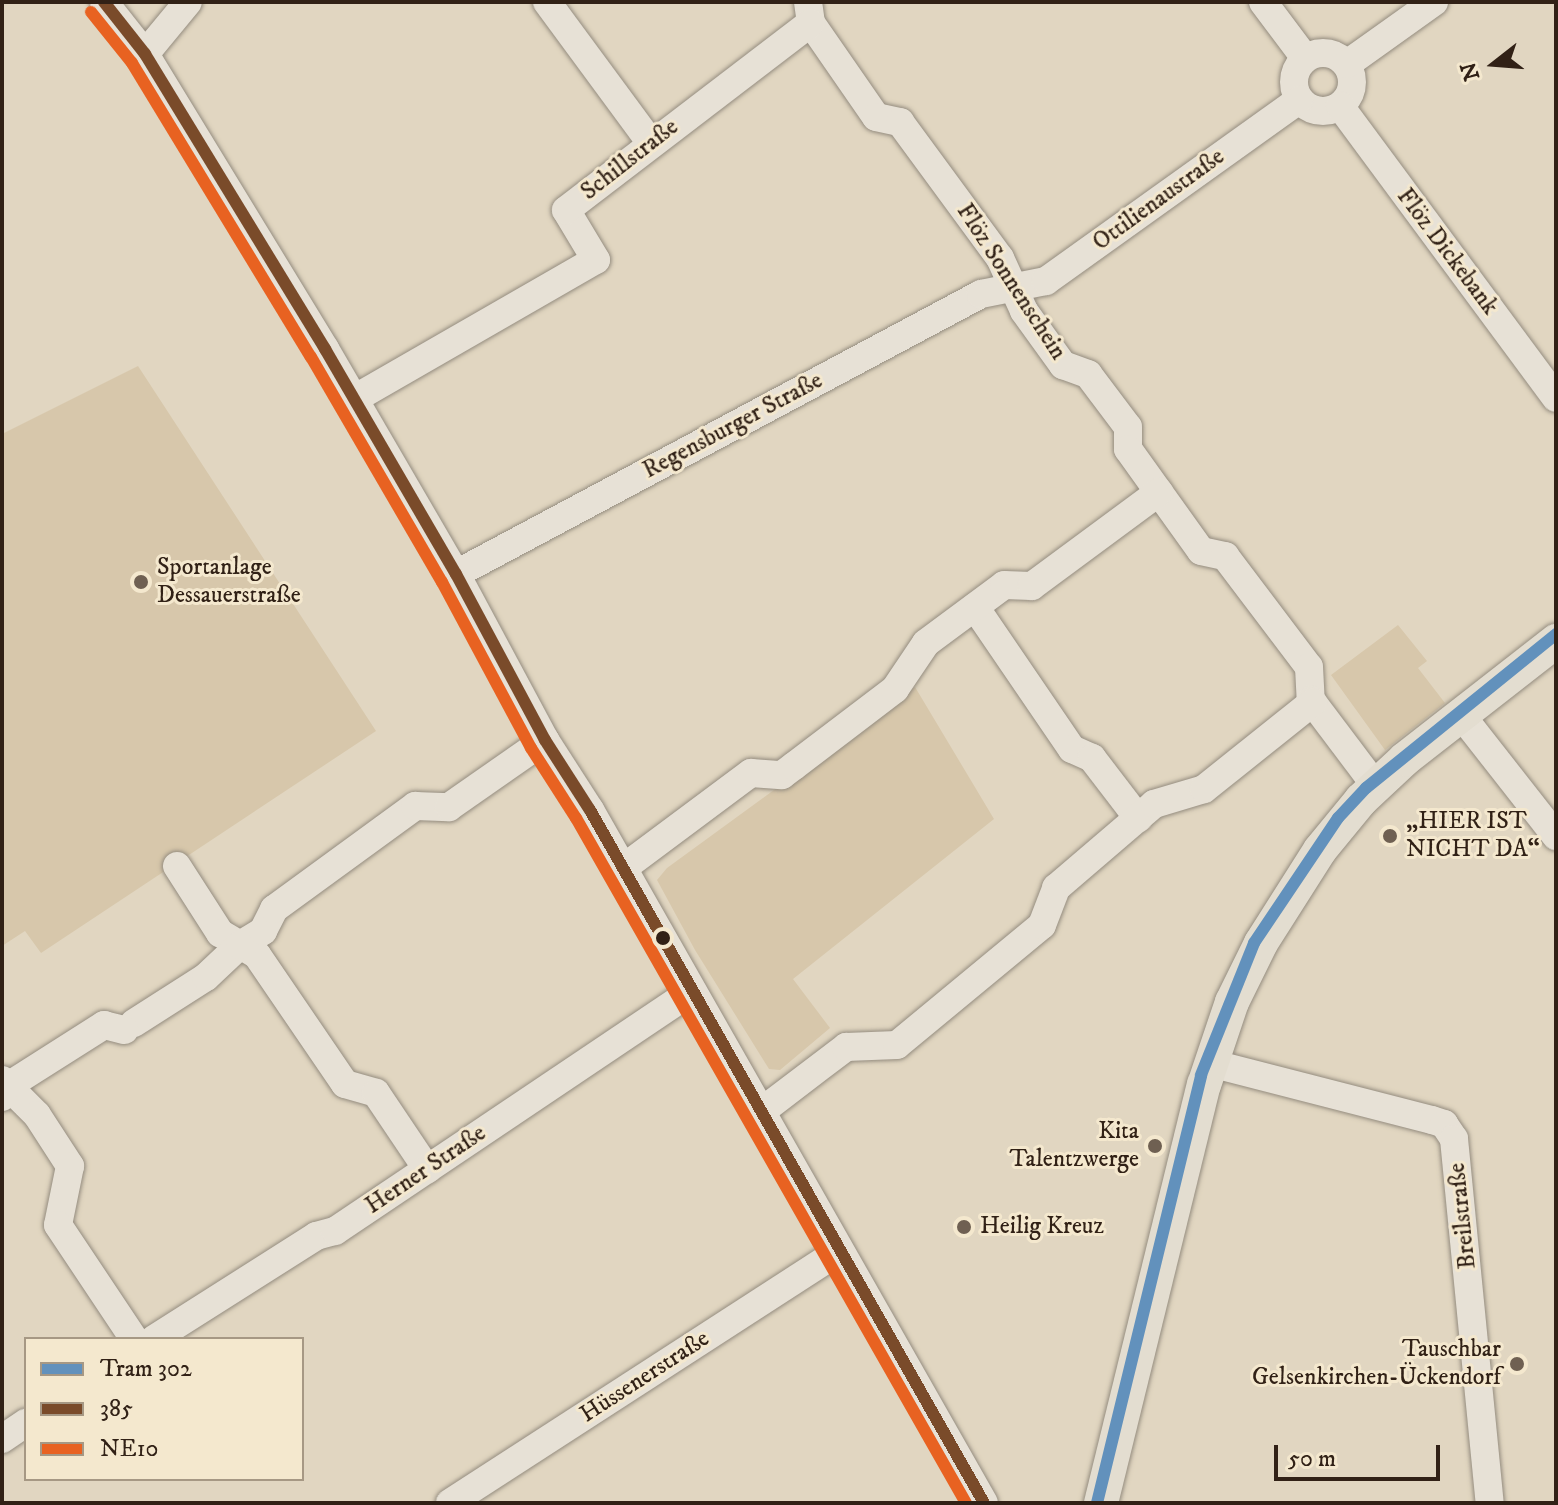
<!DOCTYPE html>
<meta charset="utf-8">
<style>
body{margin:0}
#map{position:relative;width:1558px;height:1505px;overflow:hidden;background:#e1d6c1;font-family:"IM FELL DW Pica",serif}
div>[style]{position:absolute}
.green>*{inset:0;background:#d7c7ab}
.roads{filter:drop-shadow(0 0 2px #948c7f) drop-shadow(0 0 2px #948c7f)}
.minor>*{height:28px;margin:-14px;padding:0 14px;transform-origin:14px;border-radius:14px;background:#e7e1d6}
.minor>.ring{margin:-14px;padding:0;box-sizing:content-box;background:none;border:28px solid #e7e1d6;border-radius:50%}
.major>*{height:34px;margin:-17px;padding:0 17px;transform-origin:17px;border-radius:17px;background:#e3ddd0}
.bus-1>*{height:12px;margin:-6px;padding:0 6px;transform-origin:6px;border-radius:6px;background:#7a4b2a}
.bus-2>*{height:12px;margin:-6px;padding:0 6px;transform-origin:6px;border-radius:6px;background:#e86221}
.tram-1>*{height:12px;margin:-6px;padding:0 6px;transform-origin:6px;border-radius:6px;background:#6291bc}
.dots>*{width:22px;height:22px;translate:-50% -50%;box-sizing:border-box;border:4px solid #f4e8ce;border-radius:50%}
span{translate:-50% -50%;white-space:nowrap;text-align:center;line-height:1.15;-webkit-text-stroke:6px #f4e8ce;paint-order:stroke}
.street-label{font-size:24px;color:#312116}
.poi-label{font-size:24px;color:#312116}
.left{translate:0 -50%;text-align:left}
.right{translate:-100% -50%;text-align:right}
.frame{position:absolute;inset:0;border:4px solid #312116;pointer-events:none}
.legend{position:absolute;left:24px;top:1337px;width:280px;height:144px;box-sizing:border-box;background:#f4e8ce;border:2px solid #a69884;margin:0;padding:10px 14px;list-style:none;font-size:24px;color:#312116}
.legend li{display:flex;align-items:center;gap:16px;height:40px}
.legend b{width:40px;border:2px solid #a69884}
.north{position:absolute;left:1454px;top:24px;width:80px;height:80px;-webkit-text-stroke:6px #f4e8ce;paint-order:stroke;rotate:253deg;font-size:22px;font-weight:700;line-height:32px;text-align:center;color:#312116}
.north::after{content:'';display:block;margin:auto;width:28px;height:36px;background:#312116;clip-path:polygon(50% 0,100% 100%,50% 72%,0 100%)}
.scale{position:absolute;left:1274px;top:1445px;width:166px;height:36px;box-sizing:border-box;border:4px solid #312116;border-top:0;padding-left:10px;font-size:24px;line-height:28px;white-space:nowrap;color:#312116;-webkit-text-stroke:6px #f4e8ce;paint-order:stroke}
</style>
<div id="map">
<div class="green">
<div style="clip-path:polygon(138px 366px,376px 731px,41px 953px,25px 931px,2px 946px,2px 434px)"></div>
<div style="clip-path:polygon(1398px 625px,1427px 661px,1418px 668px,1445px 703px,1385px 750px,1331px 675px)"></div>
<div style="clip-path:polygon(915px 687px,994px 819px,793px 979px,830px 1028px,780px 1070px,769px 1069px,695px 950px,657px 880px,667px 868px)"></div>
</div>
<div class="roads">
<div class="minor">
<div style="left:104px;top:2px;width:66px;rotate:51.7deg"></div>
<div style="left:145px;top:54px;width:346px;rotate:58.6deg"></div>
<div style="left:325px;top:349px;width:260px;rotate:59.8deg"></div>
<div style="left:456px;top:574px;width:188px;rotate:61.8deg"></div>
<div style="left:545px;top:740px;width:83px;rotate:57.3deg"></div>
<div style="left:590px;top:810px;width:797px;rotate:60.38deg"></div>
<div style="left:547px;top:2px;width:175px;rotate:53.6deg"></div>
<div style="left:808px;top:2px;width:21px;rotate:82deg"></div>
<div style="left:811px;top:23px;width:114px;rotate:55.3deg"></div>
<div style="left:876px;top:117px;width:25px;rotate:12deg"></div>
<div style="left:900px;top:122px;width:169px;rotate:53.7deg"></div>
<div style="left:1000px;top:258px;width:58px;rotate:65.6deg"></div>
<div style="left:1024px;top:311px;width:67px;rotate:54.2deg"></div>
<div style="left:1063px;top:365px;width:27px;rotate:20deg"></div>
<div style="left:1088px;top:374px;width:66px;rotate:53deg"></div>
<div style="left:1128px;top:427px;width:22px;rotate:90deg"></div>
<div style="left:1128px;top:449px;width:125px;rotate:54.4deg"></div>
<div style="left:1201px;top:551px;width:25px;rotate:12deg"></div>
<div style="left:1225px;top:556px;width:139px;rotate:52.9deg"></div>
<div style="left:1309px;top:667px;width:33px;rotate:87deg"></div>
<div style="left:1311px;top:700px;width:106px;rotate:53deg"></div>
<div style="left:1263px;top:2px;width:70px;rotate:53.1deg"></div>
<div class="ring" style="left:1294px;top:53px;width:30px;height:30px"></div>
<div style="left:145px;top:54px;width:67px;rotate:-50.4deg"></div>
<div style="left:1347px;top:64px;width:107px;rotate:-35.5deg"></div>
<div style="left:1340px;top:106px;width:363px;rotate:53.5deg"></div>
<div style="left:354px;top:399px;width:279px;rotate:-29.9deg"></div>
<div style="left:596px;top:260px;width:58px;rotate:-121deg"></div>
<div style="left:566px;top:210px;width:308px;rotate:-37.4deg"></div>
<div style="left:456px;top:574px;width:595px;rotate:-28.07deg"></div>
<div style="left:981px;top:294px;width:66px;rotate:-11.3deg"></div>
<div style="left:1046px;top:281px;width:311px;rotate:-35.6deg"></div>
<div style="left:975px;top:607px;width:172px;rotate:55.7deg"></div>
<div style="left:1072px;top:749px;width:22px;rotate:24deg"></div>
<div style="left:1092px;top:758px;width:76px;rotate:52.5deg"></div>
<div style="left:1461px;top:715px;width:154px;rotate:51.9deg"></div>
<div style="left:177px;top:866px;width:80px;rotate:57.3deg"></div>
<div style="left:220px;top:933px;width:43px;rotate:30.7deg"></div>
<div style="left:257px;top:955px;width:156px;rotate:55.7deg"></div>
<div style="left:345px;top:1084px;width:32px;rotate:16deg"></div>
<div style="left:376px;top:1093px;width:92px;rotate:56.1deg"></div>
<div style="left:622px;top:869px;width:161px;rotate:-36.7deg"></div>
<div style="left:751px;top:773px;width:31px;rotate:4deg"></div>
<div style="left:782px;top:775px;width:15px;rotate:-37deg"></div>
<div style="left:794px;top:766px;width:127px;rotate:-37.3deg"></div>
<div style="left:895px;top:689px;width:55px;rotate:-56deg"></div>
<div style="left:926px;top:643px;width:97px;rotate:-36.6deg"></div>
<div style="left:1004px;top:585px;width:28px;rotate:2deg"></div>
<div style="left:1032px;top:586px;width:158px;rotate:-36.5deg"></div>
<div style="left:134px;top:1023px;width:85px;rotate:-32.6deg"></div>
<div style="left:206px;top:977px;width:47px;rotate:-43.3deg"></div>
<div style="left:240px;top:945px;width:27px;rotate:-31deg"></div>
<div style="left:263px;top:931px;width:25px;rotate:-63deg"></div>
<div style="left:274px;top:909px;width:175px;rotate:-36.1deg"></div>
<div style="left:415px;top:806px;width:34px;rotate:2deg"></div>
<div style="left:449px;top:807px;width:117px;rotate:-34.9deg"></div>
<div style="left:1210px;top:1063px;width:229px;rotate:14.4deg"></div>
<div style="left:1432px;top:1120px;width:13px;rotate:18deg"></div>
<div style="left:1444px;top:1124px;width:18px;rotate:56deg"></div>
<div style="left:1454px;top:1139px;width:366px;rotate:84.4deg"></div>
<div style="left:2px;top:1080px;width:49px;rotate:45deg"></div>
<div style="left:37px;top:1115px;width:61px;rotate:57.1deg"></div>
<div style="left:70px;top:1166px;width:60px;rotate:101.5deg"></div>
<div style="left:58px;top:1225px;width:137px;rotate:56.3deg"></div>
<div style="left:2px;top:1097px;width:13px;rotate:-61deg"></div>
<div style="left:8px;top:1086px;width:114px;rotate:-32.4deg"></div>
<div style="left:104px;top:1025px;width:21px;rotate:14deg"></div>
<div style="left:762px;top:1111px;width:106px;rotate:-37.3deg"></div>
<div style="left:846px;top:1047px;width:51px;rotate:-2.2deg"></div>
<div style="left:897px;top:1045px;width:188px;rotate:-39.6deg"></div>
<div style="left:1042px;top:925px;width:40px;rotate:-69deg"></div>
<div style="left:1056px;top:888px;width:129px;rotate:-40.6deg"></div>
<div style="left:1154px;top:804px;width:52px;rotate:-16.7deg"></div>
<div style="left:1204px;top:789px;width:139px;rotate:-38.6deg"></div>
<div style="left:154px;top:1339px;width:192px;rotate:-32.4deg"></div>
<div style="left:316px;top:1236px;width:20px;rotate:-15deg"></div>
<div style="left:335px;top:1231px;width:430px;rotate:-33.9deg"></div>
<div style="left:2px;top:1439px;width:29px;rotate:-34deg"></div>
<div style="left:450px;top:1503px;width:464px;rotate:-32.9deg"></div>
</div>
<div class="major">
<div style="left:1101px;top:1503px;width:431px;rotate:-76.2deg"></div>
<div style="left:1204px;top:1085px;width:88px;rotate:-71.4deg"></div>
<div style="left:1232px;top:1002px;width:66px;rotate:-63.8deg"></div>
<div style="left:1261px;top:943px;width:110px;rotate:-57.6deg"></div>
<div style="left:1320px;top:850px;width:65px;rotate:-50.6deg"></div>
<div style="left:1361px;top:800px;width:60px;rotate:-43deg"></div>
<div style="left:1405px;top:759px;width:192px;rotate:-38deg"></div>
</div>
</div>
<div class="bus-1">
<div style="left:104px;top:2px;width:66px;rotate:51.7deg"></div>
<div style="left:145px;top:54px;width:346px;rotate:58.6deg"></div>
<div style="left:325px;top:349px;width:260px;rotate:59.8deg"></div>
<div style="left:456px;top:574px;width:188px;rotate:61.8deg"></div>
<div style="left:545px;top:740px;width:83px;rotate:57.3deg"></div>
<div style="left:590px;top:810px;width:797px;rotate:60.38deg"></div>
</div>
<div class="bus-2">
<div style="left:91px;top:12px;width:65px;rotate:51.2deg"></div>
<div style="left:132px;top:63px;width:344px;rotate:58.7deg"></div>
<div style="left:311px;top:357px;width:260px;rotate:59.8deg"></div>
<div style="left:442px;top:582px;width:188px;rotate:61.8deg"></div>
<div style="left:531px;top:748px;width:83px;rotate:57.3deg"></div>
<div style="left:576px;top:818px;width:788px;rotate:60.35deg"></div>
</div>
<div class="tram-1">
<div style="left:1097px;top:1503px;width:440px;rotate:-76.3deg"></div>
<div style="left:1201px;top:1075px;width:142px;rotate:-68.1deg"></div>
<div style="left:1254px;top:943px;width:151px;rotate:-56.1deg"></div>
<div style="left:1338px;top:818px;width:41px;rotate:-47deg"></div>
<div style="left:1366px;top:788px;width:245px;rotate:-39deg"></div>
</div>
<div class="dots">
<div style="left:141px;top:582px;background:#6f6052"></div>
<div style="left:1390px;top:836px;background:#6f6052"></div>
<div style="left:663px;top:938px;background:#312116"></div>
<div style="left:1155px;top:1146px;background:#6f6052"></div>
<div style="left:964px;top:1227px;background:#6f6052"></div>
<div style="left:1517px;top:1364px;background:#6f6052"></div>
</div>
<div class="street-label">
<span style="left:630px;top:160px;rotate:-38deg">Schillstraße</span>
<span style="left:1159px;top:200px;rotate:-36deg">Ottilienaustraße</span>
<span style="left:1447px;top:252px;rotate:53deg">Flöz Dickebank</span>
<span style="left:1011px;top:282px;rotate:57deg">Flöz Sonnenschein</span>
<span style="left:733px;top:426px;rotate:-28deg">Regensburger Straße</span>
<span style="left:426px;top:1170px;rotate:-34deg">Herner Straße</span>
<span style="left:1463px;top:1216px;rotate:-96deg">Breilstraße</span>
<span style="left:645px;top:1377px;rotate:-33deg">Hüssenerstraße</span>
</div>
<div class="poi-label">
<span class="left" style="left:157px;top:582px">Sportanlage<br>Dessauerstraße</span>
<span class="left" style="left:1406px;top:836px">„HIER IST<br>NICHT DA“</span>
<span class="right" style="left:1139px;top:1146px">Kita<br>Talentzwerge</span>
<span class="left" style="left:980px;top:1227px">Heilig Kreuz</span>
<span class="right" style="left:1501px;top:1364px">Tauschbar<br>Gelsenkirchen-Ückendorf</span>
</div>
<div class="frame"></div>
<ul class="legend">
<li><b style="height:10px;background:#6291bc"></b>Tram 302</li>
<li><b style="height:10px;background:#7a4b2a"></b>385</li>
<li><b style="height:10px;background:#e86221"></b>NE10</li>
</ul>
<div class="north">N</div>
<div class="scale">50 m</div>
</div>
